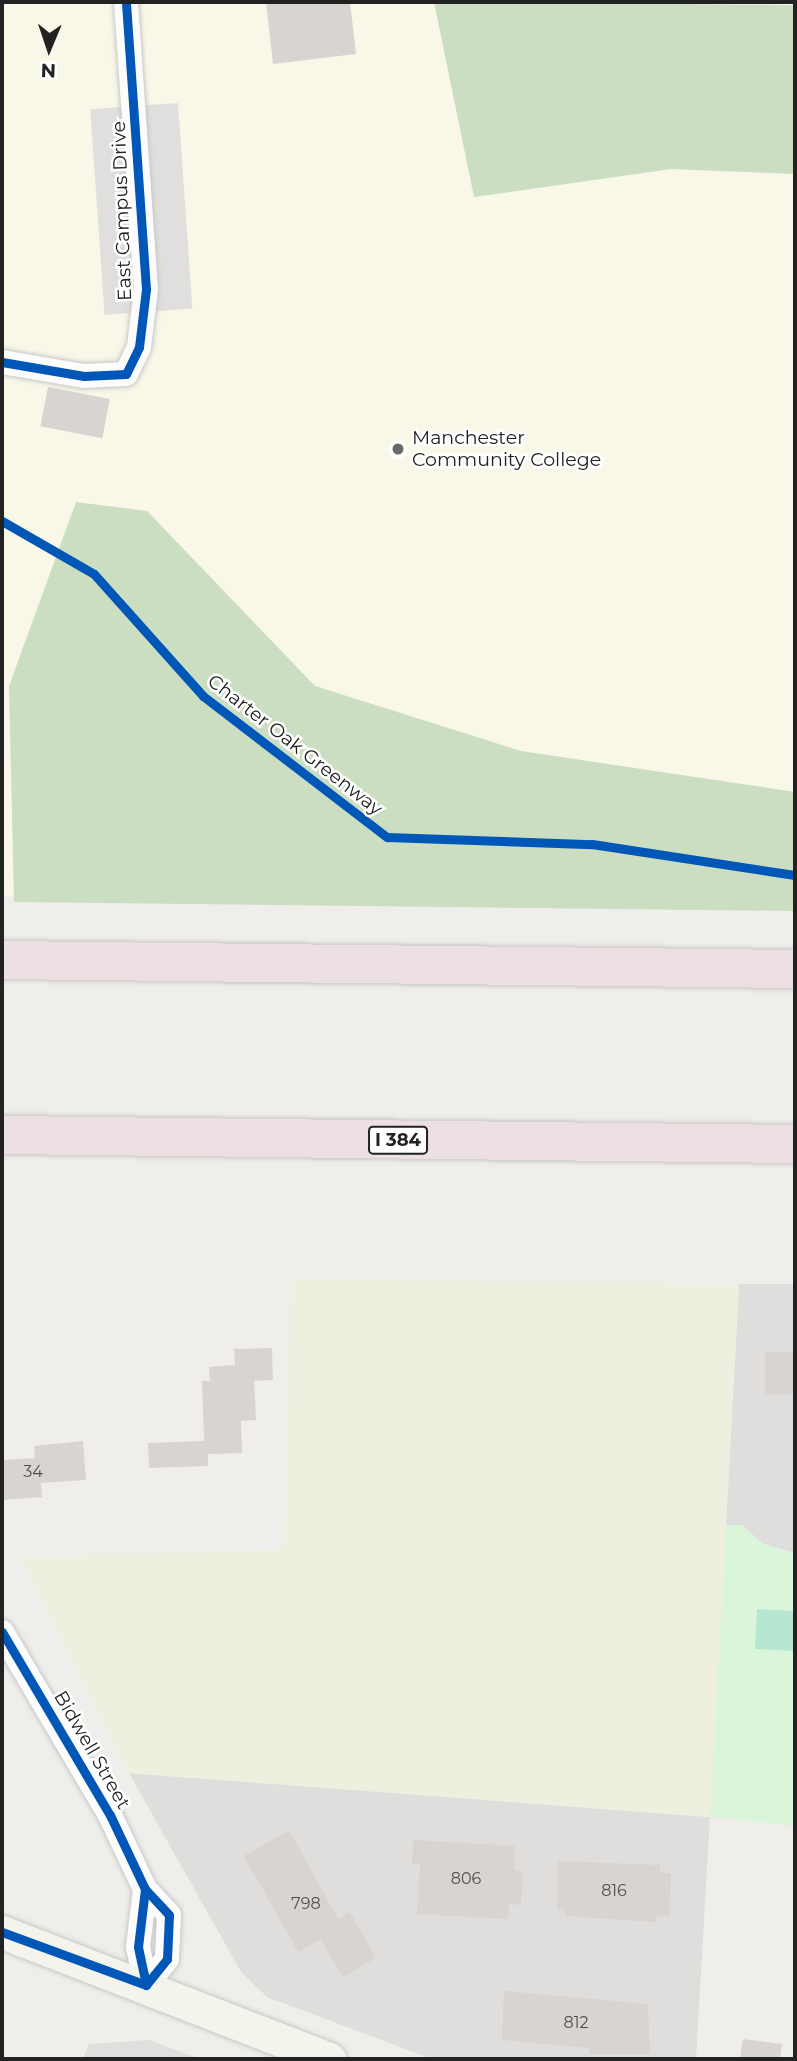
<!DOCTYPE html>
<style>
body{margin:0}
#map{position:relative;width:797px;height:2061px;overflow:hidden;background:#f0eeeb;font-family:Montserrat,sans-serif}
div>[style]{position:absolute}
.residential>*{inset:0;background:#dfdedc}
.education>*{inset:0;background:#f8f7e8;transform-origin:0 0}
.farmland>*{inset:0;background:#efefdf}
.forest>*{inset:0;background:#cbdec1}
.park>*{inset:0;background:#daf5da}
.pitch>*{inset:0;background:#b7e6d2;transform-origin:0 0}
.parking>*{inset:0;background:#e0dfde;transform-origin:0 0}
.building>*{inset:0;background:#d7d4d2;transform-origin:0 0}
.roads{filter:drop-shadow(0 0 2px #c9c8c7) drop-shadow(0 0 2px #c9c8c7)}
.minor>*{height:24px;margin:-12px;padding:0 12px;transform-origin:12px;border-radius:12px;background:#fdfcfc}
.secondary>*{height:33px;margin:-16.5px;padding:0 16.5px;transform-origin:16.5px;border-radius:16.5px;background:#f4f4ed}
.motorway>*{height:38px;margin:-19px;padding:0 19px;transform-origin:19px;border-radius:19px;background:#ece0e2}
.cycleway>*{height:9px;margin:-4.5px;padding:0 4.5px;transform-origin:4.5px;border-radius:4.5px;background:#0057b8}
.dots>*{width:19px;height:19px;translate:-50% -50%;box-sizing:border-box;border:4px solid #fff;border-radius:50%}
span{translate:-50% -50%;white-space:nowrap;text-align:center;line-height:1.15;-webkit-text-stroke:5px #fff;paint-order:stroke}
.number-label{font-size:16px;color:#4f4e4e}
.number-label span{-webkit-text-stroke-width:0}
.shield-label span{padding:2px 5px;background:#fff;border:2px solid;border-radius:5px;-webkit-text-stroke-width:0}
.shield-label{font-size:18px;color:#222;font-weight:700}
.street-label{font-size:19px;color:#222}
.poi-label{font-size:19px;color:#222}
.left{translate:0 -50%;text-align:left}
.frame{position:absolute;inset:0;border:4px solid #222;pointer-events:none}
.north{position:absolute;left:14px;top:14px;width:70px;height:70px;-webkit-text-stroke:5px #fff;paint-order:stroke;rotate:182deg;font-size:19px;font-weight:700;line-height:28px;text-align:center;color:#222}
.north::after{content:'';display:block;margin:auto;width:24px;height:32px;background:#222;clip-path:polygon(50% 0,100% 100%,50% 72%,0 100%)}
</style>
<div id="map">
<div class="residential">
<div style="clip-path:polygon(739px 1284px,795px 1284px,795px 1553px,763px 1544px,742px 1525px,726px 1525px)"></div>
<div style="clip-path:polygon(129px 1773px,710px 1817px,696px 2059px,432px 2059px,267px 1997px,241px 1972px)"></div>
</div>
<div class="education">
<div style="left:2px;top:2px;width:793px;height:894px"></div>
</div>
<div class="farmland">
<div style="clip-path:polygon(292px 1279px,739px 1284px,710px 1817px,129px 1773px,21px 1557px,284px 1550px)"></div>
</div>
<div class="forest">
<div style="clip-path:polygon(434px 2px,795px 5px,795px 174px,671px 169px,474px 197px)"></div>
<div style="clip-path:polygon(76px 502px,147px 511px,315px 686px,521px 751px,795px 792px,795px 911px,14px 902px,9px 686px)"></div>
</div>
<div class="park">
<div style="clip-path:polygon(726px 1525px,742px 1525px,763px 1544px,795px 1553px,795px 1826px,710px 1817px)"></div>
</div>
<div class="pitch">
<div style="left:757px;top:1609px;width:38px;height:40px;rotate:3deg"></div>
</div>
<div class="parking">
<div style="left:178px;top:103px;width:206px;height:88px;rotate:86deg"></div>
<div style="clip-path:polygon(149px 2040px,201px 2059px,83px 2059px,89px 2044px)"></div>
</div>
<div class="building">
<div style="clip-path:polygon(266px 2px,350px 2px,356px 54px,273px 64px)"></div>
<div style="left:48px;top:387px;width:63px;height:40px;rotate:11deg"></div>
<div style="clip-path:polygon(272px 1348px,273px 1380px,254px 1381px,256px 1420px,241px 1421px,242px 1453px,208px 1454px,208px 1466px,149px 1468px,148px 1443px,204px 1441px,202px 1381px,210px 1381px,209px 1367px,235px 1365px,234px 1349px)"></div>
<div style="left:765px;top:1352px;width:30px;height:43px"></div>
<div style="clip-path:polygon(83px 1441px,86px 1480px,41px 1483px,42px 1497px,2px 1500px,2px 1460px,35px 1458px,34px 1446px)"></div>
<div style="clip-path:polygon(289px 1830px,338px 1919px,350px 1912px,376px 1958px,343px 1977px,321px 1939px,298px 1952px,244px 1856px)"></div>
<div style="clip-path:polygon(413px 1840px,515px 1846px,514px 1870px,523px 1871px,521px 1905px,509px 1904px,508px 1919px,417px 1914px,420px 1864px,412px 1864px)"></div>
<div style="clip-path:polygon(558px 1861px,660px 1865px,660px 1873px,671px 1873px,669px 1916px,657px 1915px,656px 1922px,565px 1916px,565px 1909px,557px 1909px)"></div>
<div style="clip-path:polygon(504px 1991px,648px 2004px,650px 2054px,589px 2054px,590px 2048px,502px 2040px)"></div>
<div style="clip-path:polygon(743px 2039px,782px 2044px,780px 2059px,740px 2059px)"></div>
</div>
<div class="roads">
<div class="minor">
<div style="left:2px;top:362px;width:83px;rotate:9.7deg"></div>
<div style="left:84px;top:376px;width:42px;rotate:-2.7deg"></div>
<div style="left:126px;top:374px;width:30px;rotate:-64deg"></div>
<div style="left:139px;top:347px;width:58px;rotate:-83.1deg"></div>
<div style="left:146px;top:289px;width:288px;rotate:-94deg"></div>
<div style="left:2px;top:1632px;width:212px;rotate:59.5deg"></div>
<div style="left:110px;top:1815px;width:82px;rotate:64.7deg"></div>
<div style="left:145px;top:1889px;width:35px;rotate:47deg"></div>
<div style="left:169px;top:1915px;width:44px;rotate:92.6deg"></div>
<div style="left:167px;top:1959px;width:33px;rotate:129deg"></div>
<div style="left:146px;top:1985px;width:39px;rotate:-102deg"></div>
<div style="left:138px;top:1947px;width:58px;rotate:-83.1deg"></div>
</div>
<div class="secondary">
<div style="left:2px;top:1932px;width:351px;rotate:21.2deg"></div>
</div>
<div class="motorway">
<div style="left:2px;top:960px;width:793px;rotate:0.65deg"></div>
<div style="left:2px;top:1135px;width:793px;rotate:0.65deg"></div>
</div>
</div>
<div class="cycleway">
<div style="left:2px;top:362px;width:83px;rotate:9.7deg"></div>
<div style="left:84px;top:376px;width:42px;rotate:-2.7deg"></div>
<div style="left:126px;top:374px;width:30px;rotate:-64deg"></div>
<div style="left:139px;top:347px;width:58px;rotate:-83.1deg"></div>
<div style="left:146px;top:289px;width:288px;rotate:-94deg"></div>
<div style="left:2px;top:521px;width:106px;rotate:29.9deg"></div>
<div style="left:94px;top:574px;width:164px;rotate:48.2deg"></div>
<div style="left:203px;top:696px;width:232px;rotate:37.5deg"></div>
<div style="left:387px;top:837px;width:205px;rotate:2deg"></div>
<div style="left:592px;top:844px;width:205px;rotate:8.7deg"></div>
<div style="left:2px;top:1632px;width:212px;rotate:59.5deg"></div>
<div style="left:110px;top:1815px;width:82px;rotate:64.7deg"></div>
<div style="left:145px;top:1889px;width:35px;rotate:47deg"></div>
<div style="left:169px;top:1915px;width:44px;rotate:92.6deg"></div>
<div style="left:167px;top:1959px;width:33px;rotate:129deg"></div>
<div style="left:145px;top:1889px;width:58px;rotate:96.9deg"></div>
<div style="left:138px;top:1947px;width:39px;rotate:78deg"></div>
<div style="left:2px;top:1932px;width:153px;rotate:20.2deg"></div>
</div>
<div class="dots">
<div style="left:398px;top:449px;background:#6a6968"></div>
</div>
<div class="number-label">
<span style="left:33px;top:1472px">34</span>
<span style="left:466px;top:1879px">806</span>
<span style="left:614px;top:1891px">816</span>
<span style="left:306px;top:1904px">798</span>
<span style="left:576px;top:2023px">812</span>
</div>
<div class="shield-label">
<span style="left:398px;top:1140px">I 384</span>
</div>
<div class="street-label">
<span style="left:122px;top:211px;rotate:-92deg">East Campus Drive</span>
<span style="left:295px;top:745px;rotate:38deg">Charter Oak Greenway</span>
<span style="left:92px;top:1750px;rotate:60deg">Bidwell Street</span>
</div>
<div class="poi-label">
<span class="left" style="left:412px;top:449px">Manchester<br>Community College</span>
</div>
<div class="frame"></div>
<div class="north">N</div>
</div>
